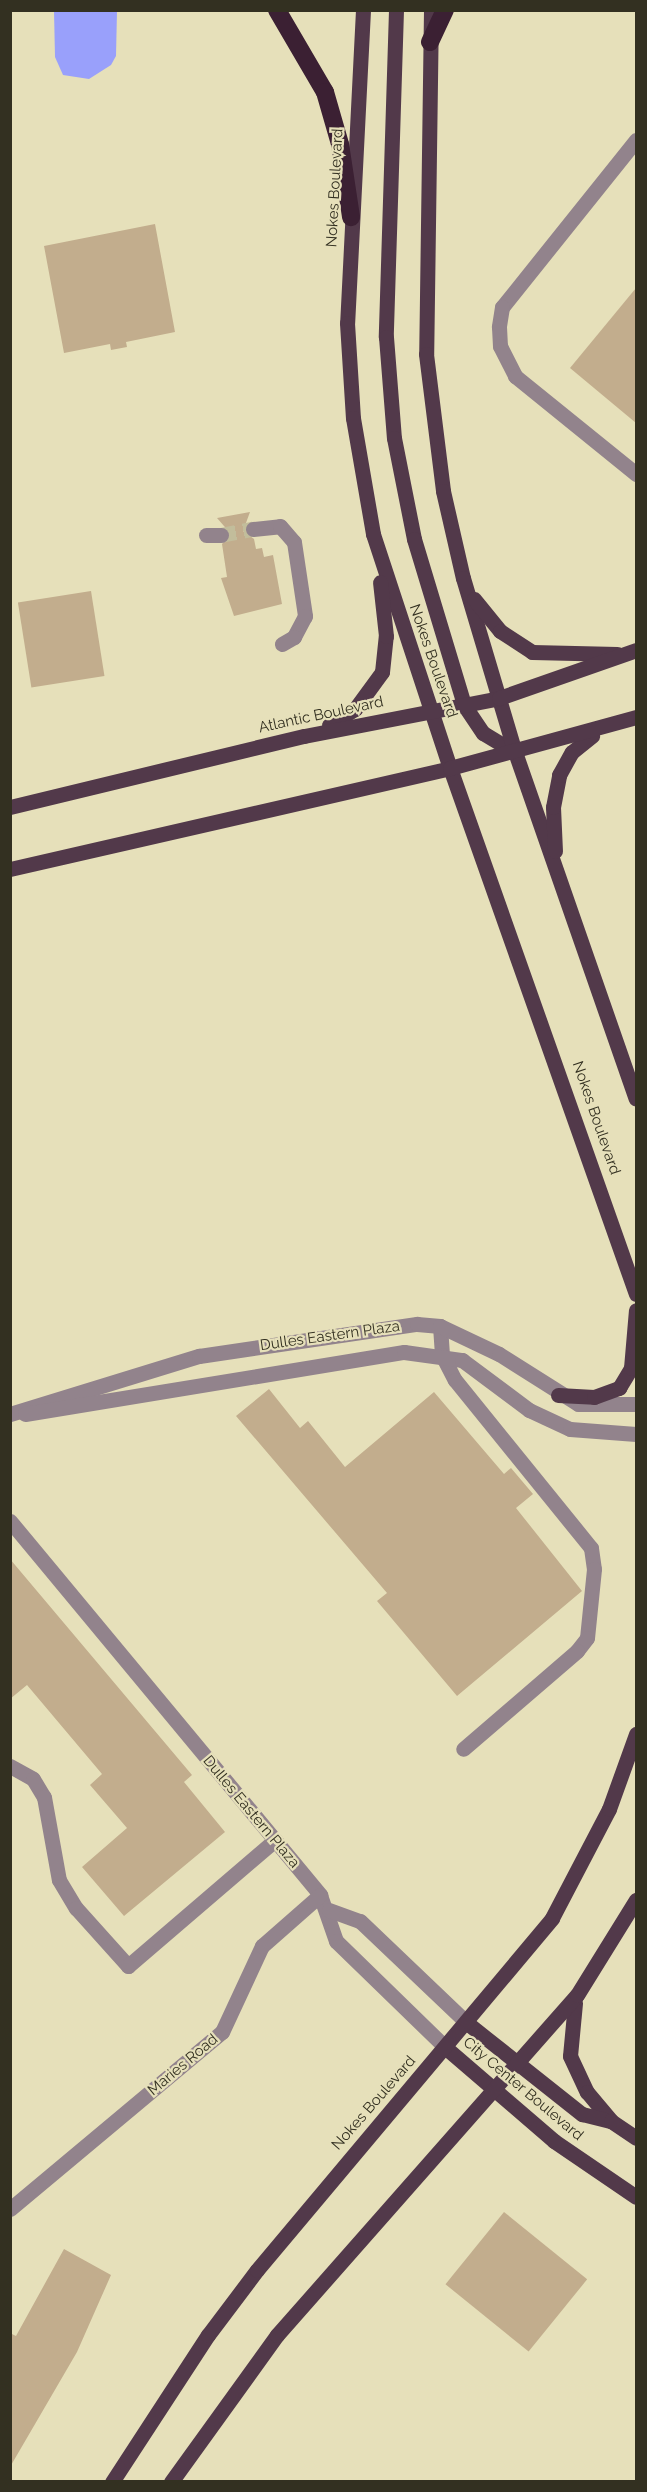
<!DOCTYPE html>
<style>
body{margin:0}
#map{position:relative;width:647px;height:2492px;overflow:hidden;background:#e6e0ba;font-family:Raleway,sans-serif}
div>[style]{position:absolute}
.water>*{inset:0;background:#99a0fb}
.building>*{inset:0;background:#c2ad8d;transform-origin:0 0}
.minor-tunnel>*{height:15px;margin-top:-7.5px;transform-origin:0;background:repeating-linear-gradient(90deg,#c2bd9b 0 15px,transparent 0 23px)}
.minor>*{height:15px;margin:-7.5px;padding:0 7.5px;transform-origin:7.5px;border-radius:7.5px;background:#92838c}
.major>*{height:15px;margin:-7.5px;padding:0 7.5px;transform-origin:7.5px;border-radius:7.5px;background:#52394a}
.highway>*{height:18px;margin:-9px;padding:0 9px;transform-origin:9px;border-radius:9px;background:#3b2033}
span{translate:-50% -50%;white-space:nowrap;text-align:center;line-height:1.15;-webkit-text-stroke:4.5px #e6e0ba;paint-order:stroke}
.street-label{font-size:15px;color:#333021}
.frame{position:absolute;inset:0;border:12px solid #333021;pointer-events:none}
</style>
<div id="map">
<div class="water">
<div style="clip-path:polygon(54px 11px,117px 11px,116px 56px,111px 65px,89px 79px,63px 75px,55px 57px)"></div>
</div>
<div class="building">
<div style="clip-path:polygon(155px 224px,175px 332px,126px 342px,127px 347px,111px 350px,110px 344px,64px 353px,44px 246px)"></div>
<div style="clip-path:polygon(636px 288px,636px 423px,570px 368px)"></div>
<div style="clip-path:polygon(250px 512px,243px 531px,254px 539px,256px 549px,262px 548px,264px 557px,273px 555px,282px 604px,234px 616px,221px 578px,227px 577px,222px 544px,231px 534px,217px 518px)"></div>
<div style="left:91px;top:591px;width:86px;height:74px;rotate:81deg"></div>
<div style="clip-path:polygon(269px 1389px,300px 1428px,308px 1421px,345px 1467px,434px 1392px,504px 1474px,511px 1468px,533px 1494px,516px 1508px,582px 1591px,457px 1696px,377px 1601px,387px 1593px,236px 1416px)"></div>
<div style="clip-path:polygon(10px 1559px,192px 1775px,184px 1782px,225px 1832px,124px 1916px,82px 1867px,127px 1828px,90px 1785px,102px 1774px,27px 1685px,10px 1699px)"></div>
<div style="left:504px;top:2212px;width:107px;height:93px;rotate:39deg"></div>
<div style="clip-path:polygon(64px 2249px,111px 2275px,77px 2352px,10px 2467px,10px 2333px,16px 2336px)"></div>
</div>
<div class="minor-tunnel">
<div style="left:221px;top:535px;width:33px;rotate:-11deg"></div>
</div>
<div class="minor">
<div style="left:636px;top:140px;width:214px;rotate:128.7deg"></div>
<div style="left:502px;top:307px;width:20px;rotate:99deg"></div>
<div style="left:499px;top:327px;width:19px;rotate:87deg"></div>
<div style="left:500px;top:346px;width:34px;rotate:63deg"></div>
<div style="left:515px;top:376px;width:156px;rotate:39deg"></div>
<div style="left:253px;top:529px;width:27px;rotate:-6deg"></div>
<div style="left:280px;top:526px;width:21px;rotate:49deg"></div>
<div style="left:294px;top:542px;width:75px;rotate:81.5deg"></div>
<div style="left:305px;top:616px;width:24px;rotate:118deg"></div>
<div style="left:294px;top:637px;width:14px;rotate:150deg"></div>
<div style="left:206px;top:535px;width:15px"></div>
<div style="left:440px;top:1326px;width:29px;rotate:86deg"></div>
<div style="left:442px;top:1355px;width:28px;rotate:63deg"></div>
<div style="left:455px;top:1380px;width:216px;rotate:51deg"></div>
<div style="left:591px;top:1548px;width:21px;rotate:82deg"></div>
<div style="left:594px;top:1569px;width:69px;rotate:95.8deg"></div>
<div style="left:587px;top:1638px;width:16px;rotate:128deg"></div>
<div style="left:577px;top:1651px;width:150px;rotate:139.3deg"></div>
<div style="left:10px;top:1414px;width:198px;rotate:-17.1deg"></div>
<div style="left:199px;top:1356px;width:220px;rotate:-8.4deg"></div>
<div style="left:417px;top:1324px;width:23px;rotate:5deg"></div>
<div style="left:440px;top:1326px;width:65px;rotate:25.4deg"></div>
<div style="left:499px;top:1354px;width:93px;rotate:32.3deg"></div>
<div style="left:578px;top:1404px;width:58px"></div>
<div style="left:25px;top:1414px;width:384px;rotate:-9.3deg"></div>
<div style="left:404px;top:1352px;width:59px;rotate:7.9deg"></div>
<div style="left:462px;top:1360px;width:84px;rotate:36.7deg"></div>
<div style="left:529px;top:1410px;width:45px;rotate:24.9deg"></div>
<div style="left:570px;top:1429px;width:66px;rotate:4.3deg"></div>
<div style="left:10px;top:1521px;width:486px;rotate:50.3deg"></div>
<div style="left:320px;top:1895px;width:49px;rotate:70.8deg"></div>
<div style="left:336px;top:1941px;width:153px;rotate:44.2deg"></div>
<div style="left:10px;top:1766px;width:26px;rotate:29deg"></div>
<div style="left:33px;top:1779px;width:21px;rotate:59deg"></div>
<div style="left:44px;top:1797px;width:84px;rotate:79.8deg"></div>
<div style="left:59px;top:1880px;width:33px;rotate:59deg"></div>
<div style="left:76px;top:1908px;width:78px;rotate:48.1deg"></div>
<div style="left:128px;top:1966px;width:194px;rotate:-40.6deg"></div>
<div style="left:329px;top:1910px;width:33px;rotate:20deg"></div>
<div style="left:360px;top:1921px;width:148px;rotate:43.6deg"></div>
<div style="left:10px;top:2209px;width:276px;rotate:-39.9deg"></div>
<div style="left:222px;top:2032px;width:95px;rotate:-65.1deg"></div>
<div style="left:262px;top:1946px;width:77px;rotate:-41.3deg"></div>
</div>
<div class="major">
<div style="left:363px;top:10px;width:313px;rotate:92.9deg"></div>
<div style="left:347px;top:323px;width:95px;rotate:86.4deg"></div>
<div style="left:353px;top:418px;width:118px;rotate:80.2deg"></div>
<div style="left:373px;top:534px;width:246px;rotate:71.8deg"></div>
<div style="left:450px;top:768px;width:558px;rotate:70.53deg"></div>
<div style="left:396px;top:10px;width:327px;rotate:91.8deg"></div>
<div style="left:386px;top:337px;width:101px;rotate:85.5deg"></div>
<div style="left:394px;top:438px;width:103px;rotate:78.8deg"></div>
<div style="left:414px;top:539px;width:173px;rotate:73.2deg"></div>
<div style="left:464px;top:705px;width:34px;rotate:56deg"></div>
<div style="left:483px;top:733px;width:37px;rotate:31deg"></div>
<div style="left:431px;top:10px;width:344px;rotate:90.8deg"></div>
<div style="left:426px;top:354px;width:138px;rotate:82.9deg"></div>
<div style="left:443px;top:491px;width:89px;rotate:77.1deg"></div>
<div style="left:463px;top:578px;width:182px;rotate:73.4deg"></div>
<div style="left:515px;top:752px;width:367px;rotate:70.8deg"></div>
<div style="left:474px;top:599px;width:41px;rotate:50.9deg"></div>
<div style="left:500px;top:631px;width:38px;rotate:33deg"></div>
<div style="left:532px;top:652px;width:85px;rotate:1.3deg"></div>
<div style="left:329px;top:725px;width:31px;rotate:-32deg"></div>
<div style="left:355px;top:709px;width:46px;rotate:-53.9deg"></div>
<div style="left:382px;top:672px;width:36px;rotate:-84deg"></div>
<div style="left:386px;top:636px;width:54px;rotate:-96.3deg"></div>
<div style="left:10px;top:807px;width:302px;rotate:-13.6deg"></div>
<div style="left:304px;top:736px;width:199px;rotate:-11deg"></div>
<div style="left:499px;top:698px;width:145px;rotate:-19.3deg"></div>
<div style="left:555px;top:851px;width:44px;rotate:-92.6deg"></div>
<div style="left:553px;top:807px;width:33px;rotate:-79deg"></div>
<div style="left:559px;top:775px;width:26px;rotate:-61deg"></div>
<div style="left:572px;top:752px;width:26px;rotate:-39deg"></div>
<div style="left:10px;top:869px;width:451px;rotate:-12.9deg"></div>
<div style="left:450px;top:768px;width:193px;rotate:-15.3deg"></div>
<div style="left:558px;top:1395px;width:36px;rotate:3deg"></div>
<div style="left:594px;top:1397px;width:27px;rotate:-20deg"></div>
<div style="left:619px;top:1388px;width:23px;rotate:-59deg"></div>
<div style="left:631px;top:1368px;width:58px;rotate:-85.1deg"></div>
<div style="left:575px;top:2003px;width:53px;rotate:95.4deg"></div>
<div style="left:570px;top:2056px;width:40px;rotate:65deg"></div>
<div style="left:587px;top:2092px;width:38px;rotate:50deg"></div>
<div style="left:467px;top:2023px;width:147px;rotate:38.4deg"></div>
<div style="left:582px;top:2114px;width:30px;rotate:14deg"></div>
<div style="left:611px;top:2121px;width:30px;rotate:34deg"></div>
<div style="left:446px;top:2048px;width:143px;rotate:40.7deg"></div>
<div style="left:554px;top:2141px;width:99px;rotate:34.3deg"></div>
<div style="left:112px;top:2482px;width:176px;rotate:-56.9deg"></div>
<div style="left:208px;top:2335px;width:81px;rotate:-53deg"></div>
<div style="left:257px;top:2270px;width:459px;rotate:-50deg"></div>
<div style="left:552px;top:1918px;width:123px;rotate:-62.4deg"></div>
<div style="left:609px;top:1809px;width:80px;rotate:-70.2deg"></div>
<div style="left:171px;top:2482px;width:181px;rotate:-54.2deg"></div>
<div style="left:277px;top:2335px;width:453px;rotate:-48.6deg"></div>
<div style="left:577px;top:1995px;width:112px;rotate:-58.2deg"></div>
</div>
<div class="highway">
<div style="left:277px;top:10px;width:95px;rotate:59.7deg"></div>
<div style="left:325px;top:92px;width:54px;rotate:73.9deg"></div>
<div style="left:340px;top:144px;width:74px;rotate:81.4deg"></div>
<div style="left:430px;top:42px;width:35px;rotate:-65deg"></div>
</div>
<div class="street-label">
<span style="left:335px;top:188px;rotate:-87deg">Nokes Boulevard</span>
<span style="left:433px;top:661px;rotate:71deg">Nokes Boulevard</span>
<span style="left:321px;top:715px;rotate:-12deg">Atlantic Boulevard</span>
<span style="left:596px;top:1118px;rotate:71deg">Nokes Boulevard</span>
<span style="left:330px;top:1336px;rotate:-8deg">Dulles Eastern Plaza</span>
<span style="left:251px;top:1812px;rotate:50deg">Dulles Eastern Plaza</span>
<span style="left:183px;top:2065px;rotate:-40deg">Maries Road</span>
<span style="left:523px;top:2089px;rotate:40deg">City Center Boulevard</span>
<span style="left:374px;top:2103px;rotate:-49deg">Nokes Boulevard</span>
</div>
<div class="frame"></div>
</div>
